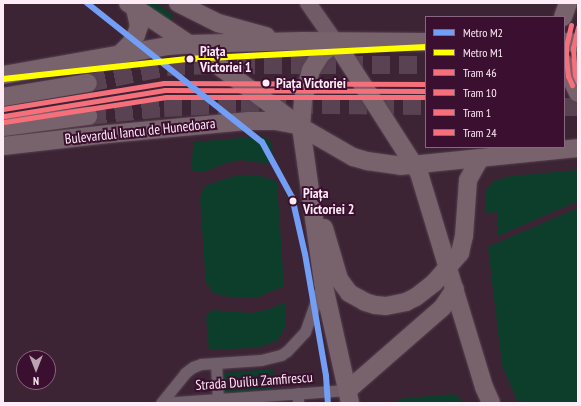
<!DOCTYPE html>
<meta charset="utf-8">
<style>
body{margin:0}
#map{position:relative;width:581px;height:406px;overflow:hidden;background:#3c2435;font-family:"PT Sans Narrow",sans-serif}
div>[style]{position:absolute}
.green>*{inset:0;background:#0c3e2b}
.primary-tunnel>*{height:18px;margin-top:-9px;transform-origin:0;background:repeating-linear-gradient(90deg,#594252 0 18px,transparent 0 27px)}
.roads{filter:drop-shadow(0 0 1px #554250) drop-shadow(0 0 1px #554250)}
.minor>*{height:11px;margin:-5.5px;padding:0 5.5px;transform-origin:5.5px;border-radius:5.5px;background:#705e6a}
.secondary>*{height:16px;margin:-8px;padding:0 8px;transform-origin:8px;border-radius:8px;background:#715b66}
.primary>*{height:18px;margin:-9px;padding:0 9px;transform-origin:9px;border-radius:9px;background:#78626b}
.tram-1>*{height:5px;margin:-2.5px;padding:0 2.5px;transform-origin:2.5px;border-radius:2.5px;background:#f5707a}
.tram-2>*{height:5px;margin:-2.5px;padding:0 2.5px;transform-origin:2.5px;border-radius:2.5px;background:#f5707a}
.tram-3>*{height:5px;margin:-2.5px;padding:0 2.5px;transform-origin:2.5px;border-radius:2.5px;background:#f5707a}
.tram-4>*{height:5px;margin:-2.5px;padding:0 2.5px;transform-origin:2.5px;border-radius:2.5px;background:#f5707a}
.metro-1>*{height:6px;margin:-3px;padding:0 3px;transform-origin:3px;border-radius:3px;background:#739ef5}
.metro-2>*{height:6px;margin:-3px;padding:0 3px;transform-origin:3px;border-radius:3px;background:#ff0}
.dots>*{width:11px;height:11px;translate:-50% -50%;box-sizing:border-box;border:2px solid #3b0f2f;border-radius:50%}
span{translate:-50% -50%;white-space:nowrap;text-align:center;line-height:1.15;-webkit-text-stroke:4px #3b0f2f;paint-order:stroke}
.stop-label{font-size:14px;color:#fdebf6;font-weight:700}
.left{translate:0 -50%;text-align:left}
.street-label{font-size:14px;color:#fdebf6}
.frame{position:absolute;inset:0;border:4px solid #fdebf6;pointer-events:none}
.legend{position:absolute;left:425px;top:16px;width:140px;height:132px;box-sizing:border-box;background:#3b0f2f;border:1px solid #89677f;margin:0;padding:5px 7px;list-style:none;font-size:12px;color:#fdebf6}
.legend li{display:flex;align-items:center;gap:8px;height:20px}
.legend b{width:20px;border:1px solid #89677f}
.north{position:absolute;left:16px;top:350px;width:40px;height:40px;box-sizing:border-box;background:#3b0f2f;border:1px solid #89677f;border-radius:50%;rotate:180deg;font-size:11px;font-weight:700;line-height:16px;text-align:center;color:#fdebf6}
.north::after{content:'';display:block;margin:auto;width:14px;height:18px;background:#b9a5b2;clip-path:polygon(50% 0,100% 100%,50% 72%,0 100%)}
</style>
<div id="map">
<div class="green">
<div style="clip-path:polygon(141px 3px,157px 3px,174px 16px,168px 23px)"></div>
<div style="clip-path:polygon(262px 136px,272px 142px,273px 164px,241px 160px,229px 162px,204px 172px,196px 172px,192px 169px,191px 164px,194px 142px)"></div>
<div style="clip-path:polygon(578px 170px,578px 201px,498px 236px,498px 212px,486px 213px,486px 190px,494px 181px,511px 176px)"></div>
<div style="clip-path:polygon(251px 175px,266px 177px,277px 182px,284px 286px,258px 297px,234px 298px,214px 293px,206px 283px,200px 199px,202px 191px,207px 185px,235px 176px)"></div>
<div style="clip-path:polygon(578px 208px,578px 403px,518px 403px,502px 365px,488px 247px)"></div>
<div style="clip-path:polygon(283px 303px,286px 305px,286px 326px,278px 340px,264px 346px,250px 348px,209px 350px,206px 318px,208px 313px,213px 310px,252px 313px,270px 309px)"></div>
<div style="clip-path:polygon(271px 369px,274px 370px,273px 389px,222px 393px,222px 373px)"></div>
<div style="clip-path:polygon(451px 394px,459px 396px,462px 403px,396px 403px,398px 399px)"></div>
</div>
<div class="primary-tunnel">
<div style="left:88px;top:83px;width:81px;rotate:-11.4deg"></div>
<div style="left:167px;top:67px;width:43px;rotate:-2.7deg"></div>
<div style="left:210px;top:65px;width:216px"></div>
<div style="left:564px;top:107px;width:14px"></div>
<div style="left:88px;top:116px;width:76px;rotate:-6deg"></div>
<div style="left:164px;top:108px;width:77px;rotate:-3deg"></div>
<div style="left:241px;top:104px;width:185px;rotate:0.6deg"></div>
</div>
<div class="roads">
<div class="minor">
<div style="left:216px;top:363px;width:36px;rotate:87deg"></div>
<div style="left:298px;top:393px;width:10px;rotate:90deg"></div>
<div style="left:161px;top:403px;width:38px;rotate:-51deg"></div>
<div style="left:185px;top:373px;width:10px;rotate:-37deg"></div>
<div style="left:193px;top:367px;width:9px;rotate:-21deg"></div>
<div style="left:201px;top:364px;width:60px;rotate:-3.8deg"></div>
<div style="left:261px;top:360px;width:21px;rotate:-14deg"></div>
<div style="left:281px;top:355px;width:7px;rotate:-34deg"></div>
<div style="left:287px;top:351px;width:26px;rotate:-47deg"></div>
<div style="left:305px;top:332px;width:51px;rotate:-70.5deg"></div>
<div style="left:162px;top:403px;width:186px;rotate:-4deg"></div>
</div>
<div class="secondary">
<div style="left:308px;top:3px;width:49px;rotate:55deg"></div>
</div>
<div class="primary">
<div style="left:128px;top:3px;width:73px;rotate:33.9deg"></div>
<div style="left:189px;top:44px;width:139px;rotate:36.5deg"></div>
<div style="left:301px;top:127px;width:60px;rotate:30deg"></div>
<div style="left:353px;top:157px;width:15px;rotate:16deg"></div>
<div style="left:367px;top:161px;width:34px;rotate:8deg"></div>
<div style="left:401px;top:166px;width:178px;rotate:-5.8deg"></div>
<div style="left:178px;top:3px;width:45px;rotate:26.6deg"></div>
<div style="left:218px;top:23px;width:50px;rotate:15.2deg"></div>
<div style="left:563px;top:17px;width:15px;rotate:-70deg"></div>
<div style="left:564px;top:42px;width:14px;rotate:4deg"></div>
<div style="left:336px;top:43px;width:154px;rotate:57.4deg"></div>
<div style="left:419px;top:173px;width:224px;rotate:73.1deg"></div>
<div style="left:484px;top:387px;width:17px;rotate:66deg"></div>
<div style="left:336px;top:43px;width:19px;rotate:144deg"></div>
<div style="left:321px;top:54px;width:19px;rotate:122deg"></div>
<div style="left:311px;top:70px;width:31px;rotate:105deg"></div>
<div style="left:303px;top:100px;width:27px;rotate:94deg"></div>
<div style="left:301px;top:127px;width:157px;rotate:81.9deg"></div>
<div style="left:323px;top:282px;width:124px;rotate:77.4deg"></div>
<div style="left:120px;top:54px;width:17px;rotate:-45deg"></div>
<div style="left:132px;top:42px;width:8px;rotate:-60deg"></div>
<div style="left:136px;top:35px;width:9px;rotate:-72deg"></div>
<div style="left:139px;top:26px;width:18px;rotate:-103deg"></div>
<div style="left:564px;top:63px;width:33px;rotate:65deg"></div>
<div style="left:3px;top:75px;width:168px;rotate:-10deg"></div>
<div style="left:168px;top:46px;width:21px;rotate:-5deg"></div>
<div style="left:189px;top:44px;width:114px;rotate:-1.5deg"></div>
<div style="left:303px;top:41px;width:123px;rotate:0.5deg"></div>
<div style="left:3px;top:97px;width:86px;rotate:-9.4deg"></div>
<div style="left:3px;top:127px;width:86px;rotate:-7.4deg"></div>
<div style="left:3px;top:146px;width:106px;rotate:-6.5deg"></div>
<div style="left:108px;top:134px;width:142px;rotate:-5.3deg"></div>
<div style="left:249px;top:121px;width:26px"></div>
<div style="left:275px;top:121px;width:22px;rotate:10deg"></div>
<div style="left:324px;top:228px;width:53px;rotate:73.6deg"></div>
<div style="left:339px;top:279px;width:17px;rotate:54deg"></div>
<div style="left:349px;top:293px;width:18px;rotate:29deg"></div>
<div style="left:365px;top:302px;width:10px;rotate:17deg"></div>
<div style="left:375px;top:305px;width:11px;rotate:5deg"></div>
<div style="left:386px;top:306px;width:20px;rotate:-11deg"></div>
<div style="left:406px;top:302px;width:11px;rotate:-27deg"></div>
<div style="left:416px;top:297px;width:23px;rotate:-38deg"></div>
<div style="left:434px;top:283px;width:40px;rotate:-49deg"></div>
<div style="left:460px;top:253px;width:17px;rotate:-77deg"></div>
<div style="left:464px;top:236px;width:56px;rotate:-85.9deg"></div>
<div style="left:468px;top:180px;width:25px;rotate:-61deg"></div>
<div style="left:348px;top:390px;width:125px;rotate:-41.1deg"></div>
<div style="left:442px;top:308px;width:23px;rotate:-56deg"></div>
</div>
</div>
<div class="tram-1">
<div style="left:578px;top:27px;width:22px;rotate:103deg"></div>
<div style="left:573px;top:48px;width:27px;rotate:86deg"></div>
<div style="left:575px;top:75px;width:8px;rotate:67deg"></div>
<div style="left:3px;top:109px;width:163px;rotate:-9.2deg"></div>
<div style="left:164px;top:83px;width:262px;rotate:0.2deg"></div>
</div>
<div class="tram-2">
<div style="left:4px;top:116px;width:163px;rotate:-9.2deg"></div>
<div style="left:165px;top:90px;width:261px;rotate:0.2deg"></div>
</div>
<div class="tram-3">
<div style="left:4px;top:122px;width:164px;rotate:-8.8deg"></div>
<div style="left:166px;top:97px;width:260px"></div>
</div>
<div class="tram-4">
<div style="left:571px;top:25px;width:23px;rotate:103deg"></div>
<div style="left:566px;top:47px;width:10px;rotate:90deg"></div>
<div style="left:566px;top:57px;width:19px;rotate:84deg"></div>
<div style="left:568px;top:76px;width:10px;rotate:66deg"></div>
</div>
<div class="metro-1">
<div style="left:87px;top:3px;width:223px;rotate:38.5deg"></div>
<div style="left:262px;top:142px;width:63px;rotate:61.4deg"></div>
<div style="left:292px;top:197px;width:58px;rotate:77.2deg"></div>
<div style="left:305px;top:254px;width:124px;rotate:80.2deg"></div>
<div style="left:326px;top:376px;width:27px;rotate:86deg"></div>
</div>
<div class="metro-2">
<div style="left:3px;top:79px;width:185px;rotate:-6.2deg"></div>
<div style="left:187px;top:59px;width:239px;rotate:-2.9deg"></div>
</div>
<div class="dots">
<div style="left:190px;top:59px;background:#fdebf6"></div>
<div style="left:266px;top:83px;background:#fdebf6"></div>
<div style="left:293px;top:201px;background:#fdebf6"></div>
</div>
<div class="stop-label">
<span class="left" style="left:200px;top:59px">Piața<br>Victoriei 1</span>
<span class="left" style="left:276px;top:83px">Piața Victoriei</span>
<span class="left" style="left:303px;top:201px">Piața<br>Victoriei 2</span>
</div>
<div class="street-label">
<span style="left:140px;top:131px;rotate:-6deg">Bulevardul Iancu de Hunedoara</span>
<span style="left:254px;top:381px;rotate:-4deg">Strada Duiliu Zamfirescu</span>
</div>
<div class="frame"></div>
<ul class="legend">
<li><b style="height:5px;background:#739ef5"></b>Metro M2</li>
<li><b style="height:5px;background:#ff0"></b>Metro M1</li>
<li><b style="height:5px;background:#f5707a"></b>Tram 46</li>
<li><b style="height:5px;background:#f5707a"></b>Tram 10</li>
<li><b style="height:5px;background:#f5707a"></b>Tram 1</li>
<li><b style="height:5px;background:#f5707a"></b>Tram 24</li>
</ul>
<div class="north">N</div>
</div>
